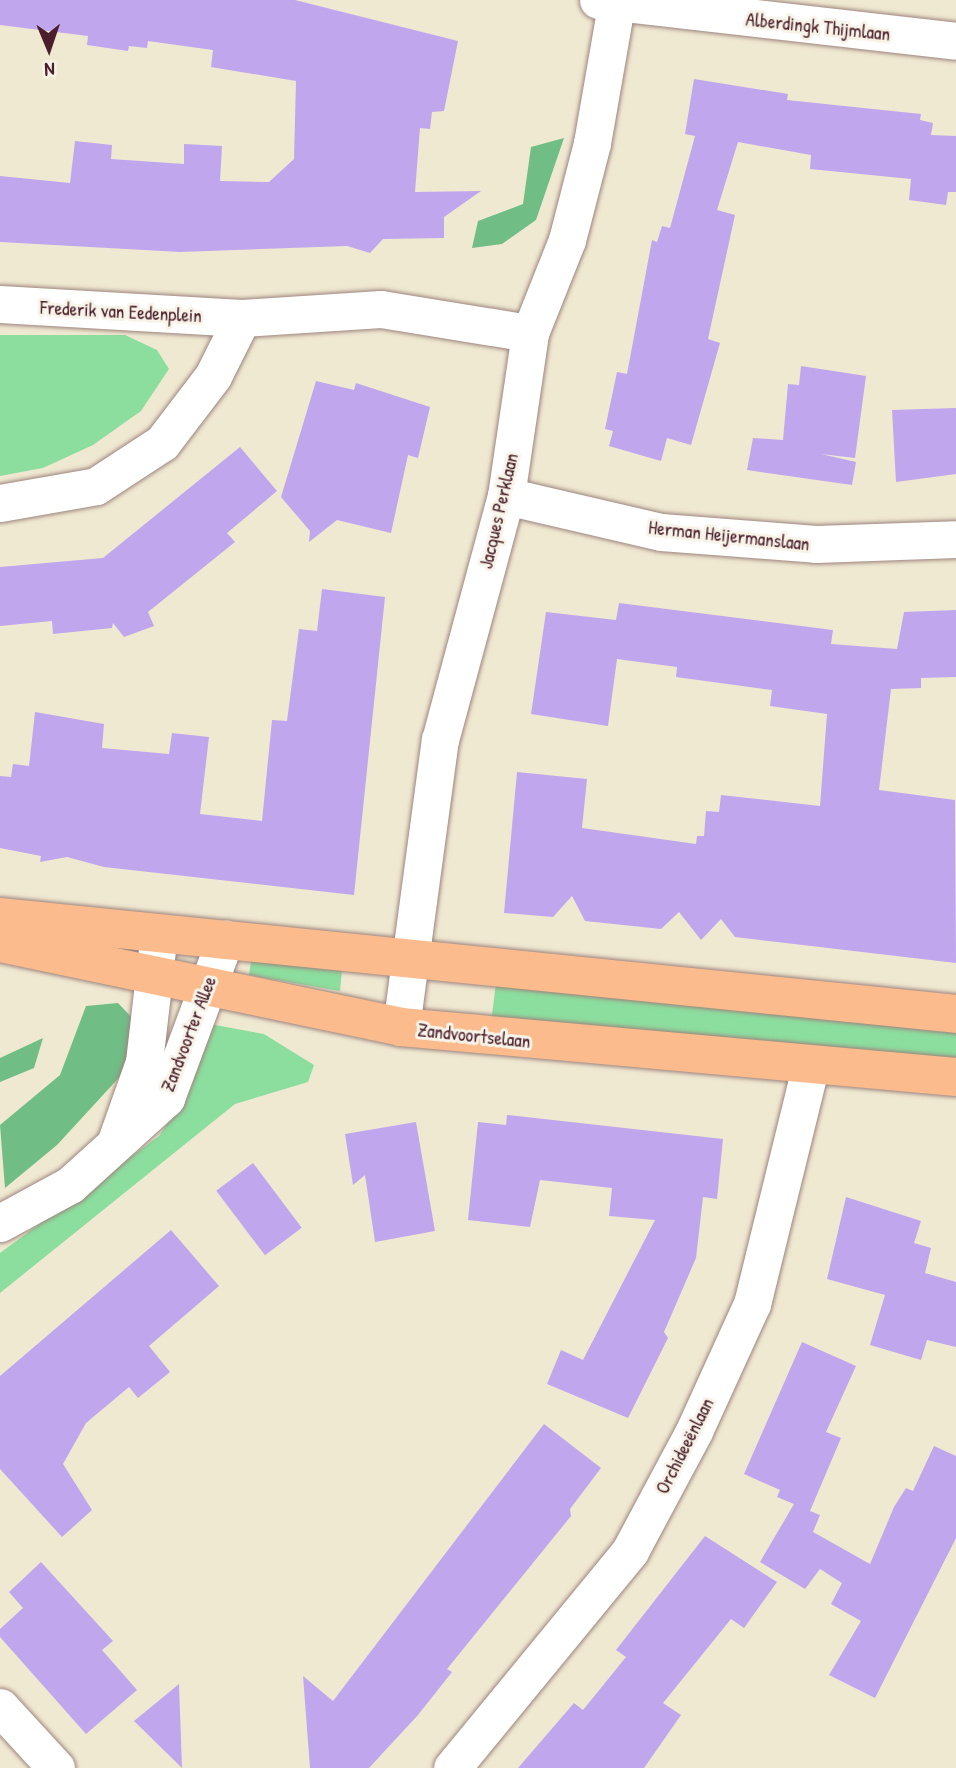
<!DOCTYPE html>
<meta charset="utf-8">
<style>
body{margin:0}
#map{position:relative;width:956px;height:1768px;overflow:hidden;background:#f0e9d2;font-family:"Patrick Hand",sans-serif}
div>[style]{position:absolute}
.green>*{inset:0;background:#8cde9f}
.forest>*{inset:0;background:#71bd86}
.building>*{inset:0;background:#c0a6ed;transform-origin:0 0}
.roads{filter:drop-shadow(0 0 2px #9d847e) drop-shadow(0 0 2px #9d847e)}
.minor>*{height:37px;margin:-18.5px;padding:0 18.5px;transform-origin:18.5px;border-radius:18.5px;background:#fff}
.primary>*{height:38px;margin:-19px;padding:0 19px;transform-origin:19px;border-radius:19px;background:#fbbb8c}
span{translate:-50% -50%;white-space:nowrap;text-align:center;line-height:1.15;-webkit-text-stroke:6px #f7f3e8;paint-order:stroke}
.street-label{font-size:19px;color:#4a1f2b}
.north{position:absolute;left:14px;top:14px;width:70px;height:70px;-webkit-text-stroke:5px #f7f3e8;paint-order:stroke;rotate:178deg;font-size:19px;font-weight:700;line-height:28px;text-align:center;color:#4a1f2b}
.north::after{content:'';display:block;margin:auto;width:24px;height:32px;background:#4a1f2b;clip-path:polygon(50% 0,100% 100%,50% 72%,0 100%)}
</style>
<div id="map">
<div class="green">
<div style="clip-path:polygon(0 335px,125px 335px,157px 350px,169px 369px,141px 411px,93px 445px,43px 468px,0 476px)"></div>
<div style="clip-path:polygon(251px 961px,342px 971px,340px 991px,249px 975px)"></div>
<div style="clip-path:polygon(497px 975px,956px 1027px,956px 1061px,491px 1023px)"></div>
<div style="clip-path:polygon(210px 1024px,264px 1034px,314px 1065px,308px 1082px,235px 1104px,0 1293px,0 1253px,159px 1136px,182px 1101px)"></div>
</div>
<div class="forest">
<div style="clip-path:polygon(564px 138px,536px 220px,502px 244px,472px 248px,478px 221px,523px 204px,531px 147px)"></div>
<div style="clip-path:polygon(118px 1003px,139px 1025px,126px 1070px,57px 1145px,5px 1188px,0 1125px,60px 1075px,86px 1006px)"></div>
<div style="clip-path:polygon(43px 1038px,34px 1068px,0 1082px,0 1058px)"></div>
</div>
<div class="building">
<div style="clip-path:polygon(0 0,295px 0,458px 41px,444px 111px,432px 112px,430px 129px,420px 128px,415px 192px,481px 191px,444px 217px,444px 238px,383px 239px,370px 253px,347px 246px,180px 252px,0 242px,0 176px,70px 183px,75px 141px,112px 145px,111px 159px,184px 164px,184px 144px,222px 146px,220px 181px,269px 182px,294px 159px,296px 81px,211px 67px,213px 50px,148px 41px,147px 48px,129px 46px,128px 51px,87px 45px,88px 36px,0 25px)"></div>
<div style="clip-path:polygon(694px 79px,788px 94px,787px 100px,921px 114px,920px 120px,933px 123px,931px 135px,956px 136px,956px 192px,948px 192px,946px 205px,909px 200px,911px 179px,810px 169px,811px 155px,738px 142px,717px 210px,735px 215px,708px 339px,720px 343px,691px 445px,667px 438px,661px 461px,609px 446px,613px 431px,605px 429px,617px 372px,627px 374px,652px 240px,657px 242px,662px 226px,670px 228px,695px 136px,685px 134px)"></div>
<div style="clip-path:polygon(801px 366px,866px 376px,855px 458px,821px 454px,856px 462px,852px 485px,747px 470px,753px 438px,783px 440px,788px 384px,799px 385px)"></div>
<div style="clip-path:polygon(316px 381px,354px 390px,356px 383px,430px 407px,418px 458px,408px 455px,391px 533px,337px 520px,309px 542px,310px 531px,281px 497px)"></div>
<div style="clip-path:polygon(956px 408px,956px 474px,896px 482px,892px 410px)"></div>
<div style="clip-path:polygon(240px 447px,277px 491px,227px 533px,235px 542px,148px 612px,154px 626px,124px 637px,113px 623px,112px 628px,53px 634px,52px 621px,0 626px,0 567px,103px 558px)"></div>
<div style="clip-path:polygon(322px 589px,385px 597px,354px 895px,104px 867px,67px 857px,40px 862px,41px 856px,0 848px,0 776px,11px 777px,13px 764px,29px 766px,35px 712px,104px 724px,102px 748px,169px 754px,172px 733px,209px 737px,200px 814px,262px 821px,272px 720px,287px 721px,299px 629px,317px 631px)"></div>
<div style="clip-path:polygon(619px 603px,833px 630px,831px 644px,897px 649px,904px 612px,956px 610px,956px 677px,921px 678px,921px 688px,891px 689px,879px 790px,955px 800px,956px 963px,735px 937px,721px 919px,701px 940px,679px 912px,661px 929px,585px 921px,572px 896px,553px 917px,504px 913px,517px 772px,587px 779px,582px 828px,696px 844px,697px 836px,704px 836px,706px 811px,719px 812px,721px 795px,820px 806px,827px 714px,770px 706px,772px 690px,676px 677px,677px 667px,617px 659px,608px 726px,531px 714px,546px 612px,616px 620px)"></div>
<div style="clip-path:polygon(507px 1115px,723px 1139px,717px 1199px,703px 1197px,696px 1258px,664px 1332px,668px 1338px,628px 1418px,547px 1384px,561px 1350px,583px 1360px,655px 1220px,609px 1216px,612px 1188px,540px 1180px,530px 1227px,468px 1220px,478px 1122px,506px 1125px)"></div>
<div style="clip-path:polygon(416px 1122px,435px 1231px,375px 1242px,365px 1175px,353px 1185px,345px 1134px)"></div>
<div style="left:253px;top:1163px;width:81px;height:46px;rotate:53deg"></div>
<div style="clip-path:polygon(846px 1197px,921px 1221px,914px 1243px,931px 1248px,925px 1273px,956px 1282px,956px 1347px,927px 1340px,921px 1360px,870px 1345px,885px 1295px,827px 1279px)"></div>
<div style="clip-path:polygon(171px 1230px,219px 1286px,149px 1346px,170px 1372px,138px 1398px,129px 1387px,86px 1423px,63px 1464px,92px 1510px,62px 1537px,0 1469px,0 1376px)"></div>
<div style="clip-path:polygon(802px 1342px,856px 1366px,826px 1432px,841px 1438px,810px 1511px,820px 1515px,813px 1532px,870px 1564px,894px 1507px,906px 1488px,913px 1491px,934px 1446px,956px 1456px,956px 1538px,875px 1698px,829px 1675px,861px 1621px,831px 1604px,842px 1583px,820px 1569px,805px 1589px,760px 1562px,794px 1504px,777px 1497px,780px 1490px,744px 1474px)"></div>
<div style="clip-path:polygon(544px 1424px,601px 1468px,570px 1509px,571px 1516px,447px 1669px,452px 1672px,418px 1715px,369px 1768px,310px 1768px,303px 1676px,333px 1701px)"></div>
<div style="clip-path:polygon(705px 1536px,777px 1582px,744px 1628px,731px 1619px,663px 1703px,681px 1715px,644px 1768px,518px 1768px,574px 1703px,583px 1710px,626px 1657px,616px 1650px)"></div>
<div style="clip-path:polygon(41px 1562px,113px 1641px,102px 1650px,137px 1690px,86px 1734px,0 1637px,0 1629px,23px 1608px,9px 1592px)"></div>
<div style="clip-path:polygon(179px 1684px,182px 1768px,134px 1721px)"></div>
</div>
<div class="roads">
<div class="minor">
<div style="left:598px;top:0;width:360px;rotate:6.5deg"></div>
<div style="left:0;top:304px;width:242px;rotate:3.3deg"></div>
<div style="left:242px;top:318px;width:139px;rotate:-3.7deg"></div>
<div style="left:381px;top:309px;width:151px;rotate:9.2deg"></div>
<div style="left:506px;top:496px;width:159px;rotate:13.1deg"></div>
<div style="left:661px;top:532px;width:155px;rotate:4.4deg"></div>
<div style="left:816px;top:544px;width:140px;rotate:-2deg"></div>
<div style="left:0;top:503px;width:97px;rotate:-10deg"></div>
<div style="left:96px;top:486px;width:79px;rotate:-33.1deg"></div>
<div style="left:162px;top:443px;width:84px;rotate:-52.7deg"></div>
<div style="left:213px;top:376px;width:65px;rotate:-63.4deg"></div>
<div style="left:401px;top:1027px;width:290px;rotate:-82.3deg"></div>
<div style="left:440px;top:740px;width:253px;rotate:-74.9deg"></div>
<div style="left:506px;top:496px;width:165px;rotate:-81.6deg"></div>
<div style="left:530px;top:333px;width:100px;rotate:-68.3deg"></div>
<div style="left:567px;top:240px;width:100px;rotate:-75.5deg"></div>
<div style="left:592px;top:143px;width:145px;rotate:-80.1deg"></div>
<div style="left:116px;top:1141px;width:84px;rotate:-70.5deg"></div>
<div style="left:144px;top:1062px;width:130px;rotate:-83.4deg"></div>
<div style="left:0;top:1223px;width:80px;rotate:-28.5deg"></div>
<div style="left:70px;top:1185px;width:130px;rotate:-42.2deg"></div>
<div style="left:166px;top:1098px;width:170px;rotate:-69.6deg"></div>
<div style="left:0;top:1707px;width:83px;rotate:47.4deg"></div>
<div style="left:452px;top:1768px;width:281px;rotate:-50.6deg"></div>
<div style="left:630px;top:1551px;width:136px;rotate:-61.9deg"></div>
<div style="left:694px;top:1431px;width:140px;rotate:-65.5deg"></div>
<div style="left:752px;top:1304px;width:243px;rotate:-76.2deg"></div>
</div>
<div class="primary">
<div style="left:0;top:917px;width:961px;rotate:5.79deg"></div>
<div style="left:0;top:943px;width:410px;rotate:11.8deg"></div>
<div style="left:401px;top:1027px;width:557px;rotate:5.15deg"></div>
</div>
</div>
<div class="street-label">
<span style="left:818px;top:27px;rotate:6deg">Alberdingk Thijmlaan</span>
<span style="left:121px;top:312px;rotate:3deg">Frederik van Eedenplein</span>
<span style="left:499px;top:511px;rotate:-77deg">Jacques Perklaan</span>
<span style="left:729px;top:536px;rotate:6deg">Herman Heijermanslaan</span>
<span style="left:189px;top:1034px;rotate:-69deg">Zandvoorter Allee</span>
<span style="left:474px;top:1036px;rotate:6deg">Zandvoortselaan</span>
<span style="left:685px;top:1446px;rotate:-63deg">Orchideeënlaan</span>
</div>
<div class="north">N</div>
</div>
